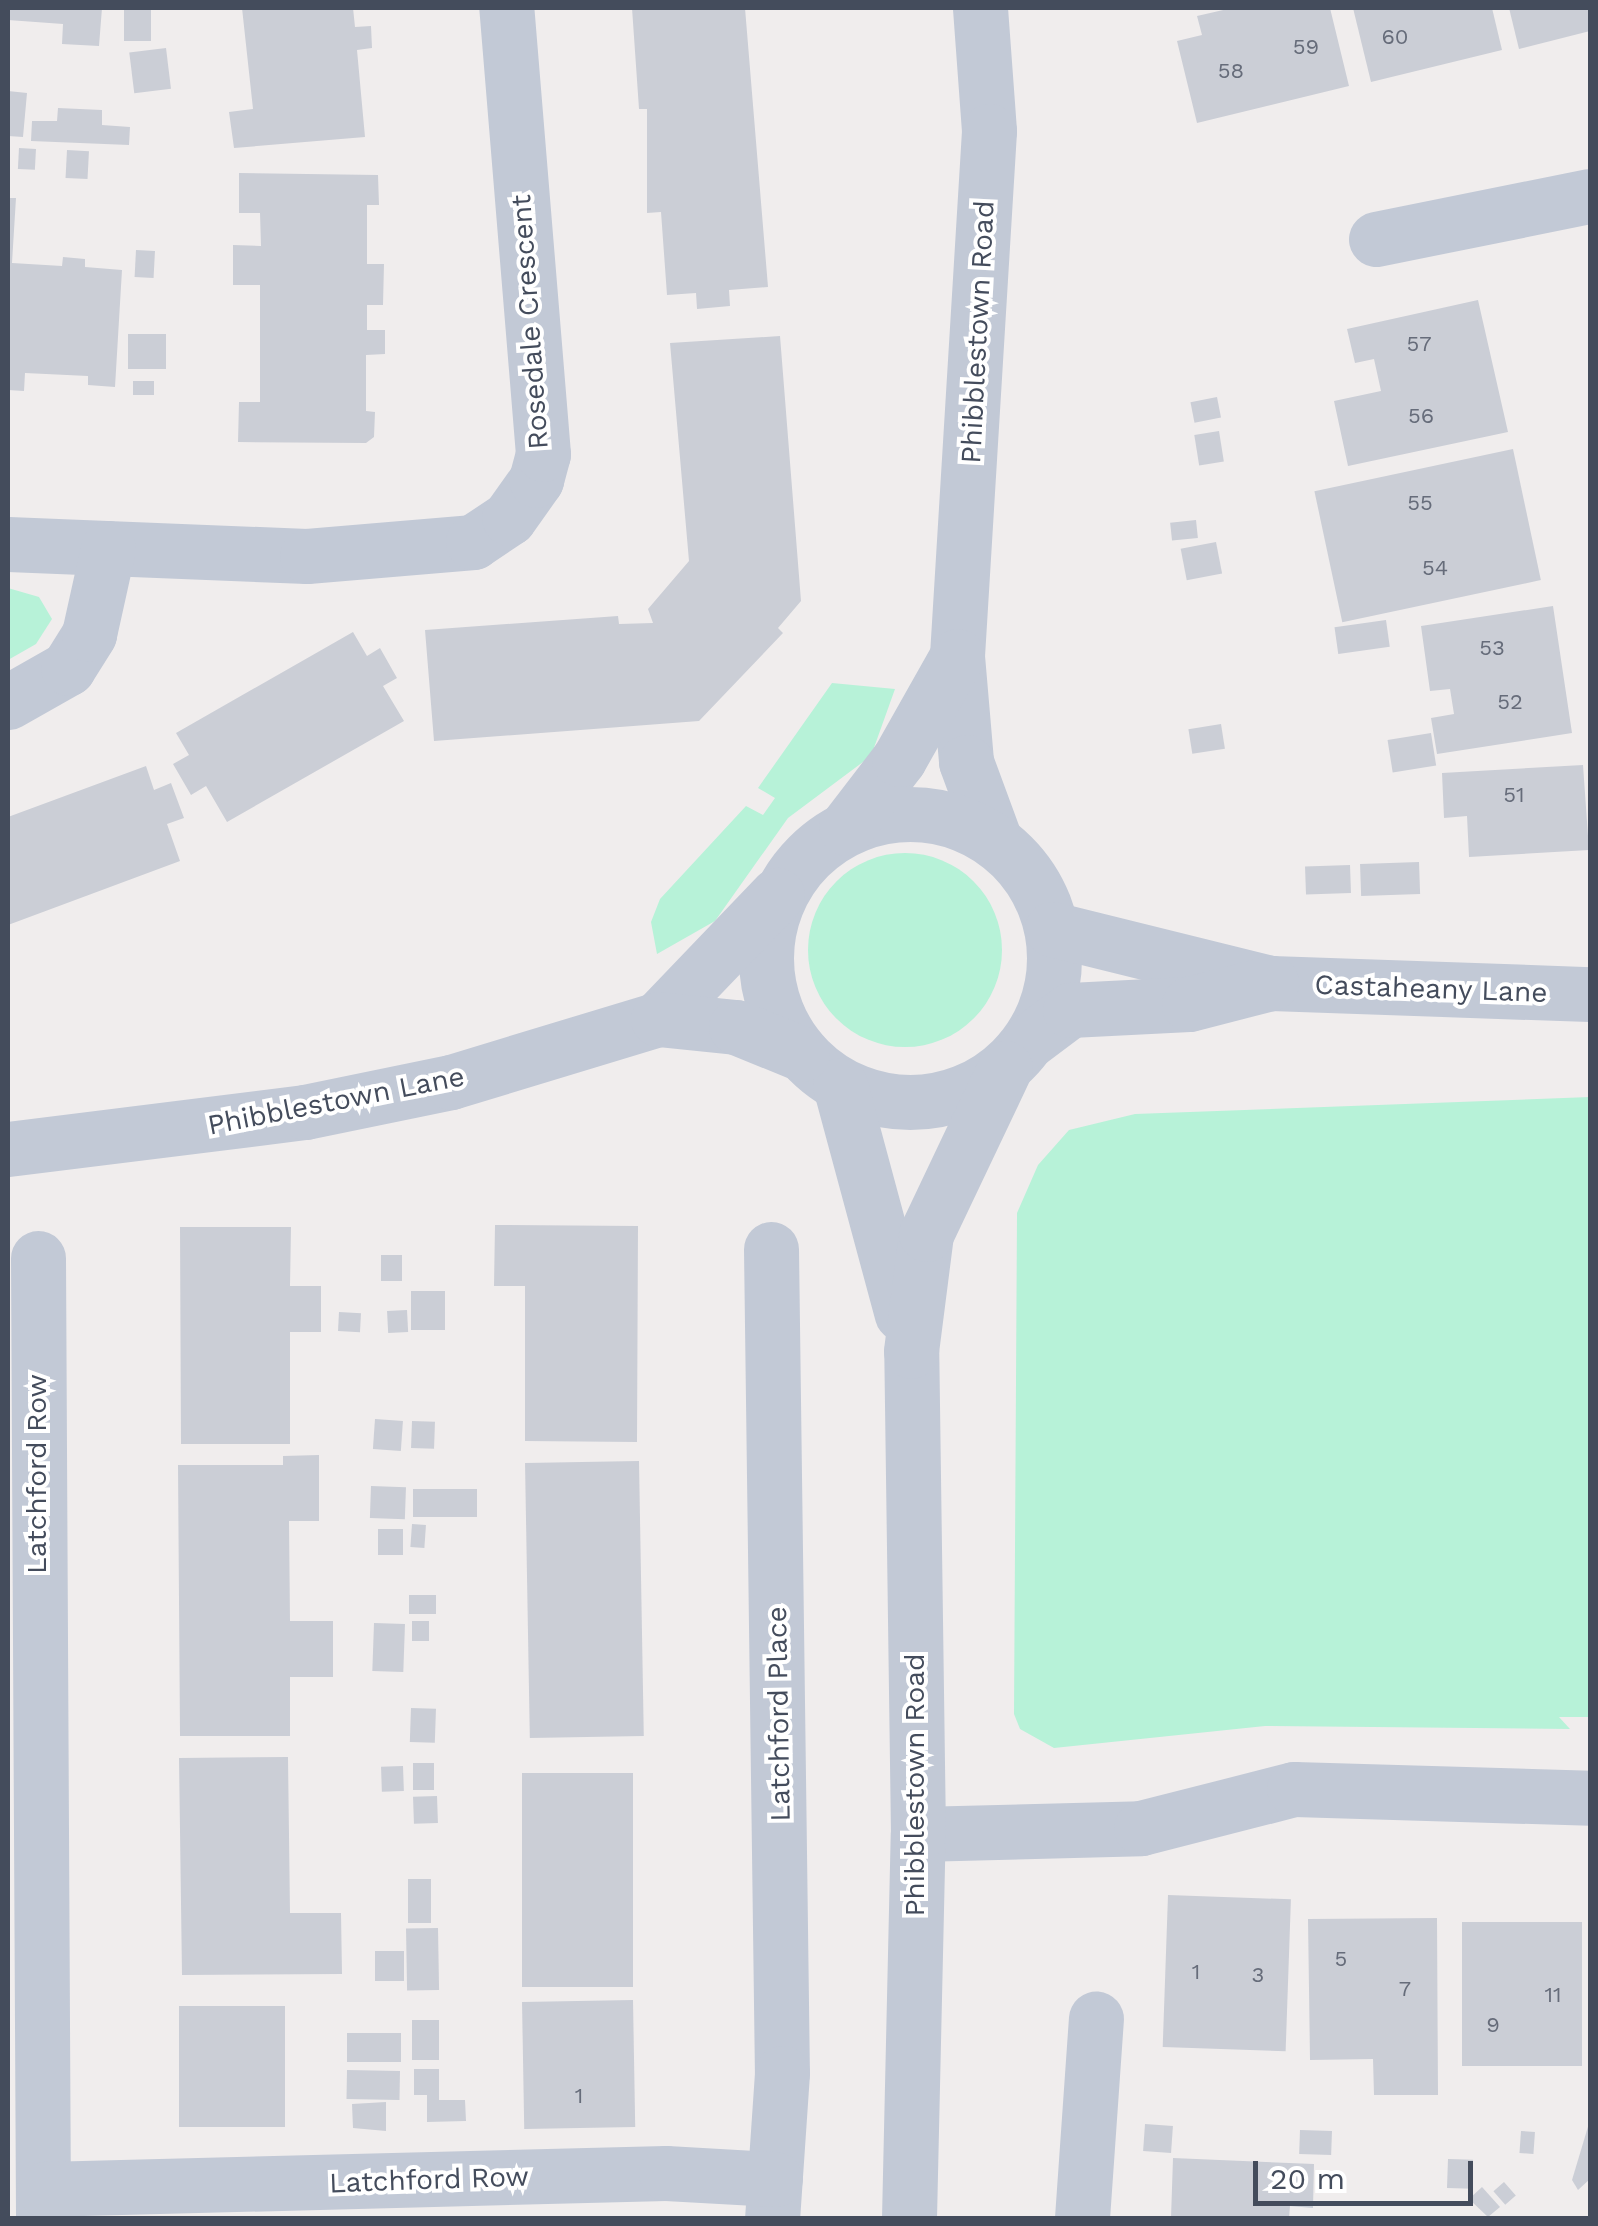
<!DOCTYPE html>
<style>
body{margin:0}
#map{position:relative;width:1598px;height:2226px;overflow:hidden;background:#f0eded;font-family:"Work Sans",sans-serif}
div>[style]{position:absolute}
.green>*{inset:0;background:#b7f2d8}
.round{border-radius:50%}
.building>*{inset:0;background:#cbced6;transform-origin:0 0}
.minor>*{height:55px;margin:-27.5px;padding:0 27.5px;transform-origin:27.5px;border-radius:27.5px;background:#c2c9d6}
.minor>.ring{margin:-27.5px;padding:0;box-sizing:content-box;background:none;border:55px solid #c2c9d6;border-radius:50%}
span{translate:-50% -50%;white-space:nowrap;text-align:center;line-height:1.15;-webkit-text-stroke:8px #fff;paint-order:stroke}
.number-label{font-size:22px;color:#666c7a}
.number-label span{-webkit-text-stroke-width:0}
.street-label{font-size:28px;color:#444c5c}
.frame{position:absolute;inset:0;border:10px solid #444c5c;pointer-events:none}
.scale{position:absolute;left:1253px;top:2161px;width:220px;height:45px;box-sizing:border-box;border:5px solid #444c5c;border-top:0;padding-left:12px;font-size:30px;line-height:35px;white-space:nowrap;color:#444c5c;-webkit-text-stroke:8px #fff;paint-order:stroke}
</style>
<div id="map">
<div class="green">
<div style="clip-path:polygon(8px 588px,39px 597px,52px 619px,36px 644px,8px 660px)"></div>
<div style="clip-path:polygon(832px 683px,895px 689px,871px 756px,788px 818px,715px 921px,657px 954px,651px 922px,660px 899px,746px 806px,763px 815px,775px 798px,758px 788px)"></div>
<div class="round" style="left:808px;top:853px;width:194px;height:194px"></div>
<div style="clip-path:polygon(1590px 1097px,1590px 1717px,1559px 1717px,1570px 1729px,1265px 1726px,1054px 1748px,1020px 1729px,1014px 1714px,1017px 1213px,1038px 1165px,1069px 1130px,1135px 1114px)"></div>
</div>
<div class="building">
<div style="clip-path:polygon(8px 8px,102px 8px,99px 46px,62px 44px,63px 24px,8px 20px)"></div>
<div style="left:124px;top:8px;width:27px;height:33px"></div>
<div style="clip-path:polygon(242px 8px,353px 8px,355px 27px,371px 26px,372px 48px,357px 50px,365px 137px,234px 148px,229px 112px,253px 109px)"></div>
<div style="clip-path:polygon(632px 8px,745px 8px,768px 287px,729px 290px,730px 306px,697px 309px,696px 293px,667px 295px,661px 212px,647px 213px,647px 109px,639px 109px)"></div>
<div style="clip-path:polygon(1232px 8px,1330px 8px,1349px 86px,1197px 123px,1177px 41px,1202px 35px,1197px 16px)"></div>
<div style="clip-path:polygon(1353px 8px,1492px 8px,1502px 50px,1371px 82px)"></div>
<div style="clip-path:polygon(1509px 8px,1590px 8px,1590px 31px,1519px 49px)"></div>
<div style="left:166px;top:48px;width:41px;height:37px;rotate:83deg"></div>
<div style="clip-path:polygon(8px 91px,27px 93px,23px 137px,8px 136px)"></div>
<div style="clip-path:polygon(58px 108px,102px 110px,102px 125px,130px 127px,129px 145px,31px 141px,32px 121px,57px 121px)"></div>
<div style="left:19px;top:148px;width:17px;height:21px;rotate:3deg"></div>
<div style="left:67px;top:150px;width:22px;height:28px;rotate:3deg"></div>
<div style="clip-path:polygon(239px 173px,378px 175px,379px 205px,367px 205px,367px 264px,384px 264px,383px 305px,367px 305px,367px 330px,385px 330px,385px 354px,366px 355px,366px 411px,375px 412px,374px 437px,366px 443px,238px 442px,239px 402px,260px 402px,260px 285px,233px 285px,233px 245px,261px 246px,260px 213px,239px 213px)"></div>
<div style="clip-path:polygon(8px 198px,16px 198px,12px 263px,62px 266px,63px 257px,85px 259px,85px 267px,122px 270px,115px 387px,88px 385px,88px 376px,25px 373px,24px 391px,8px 390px)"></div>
<div style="left:136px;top:250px;width:19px;height:27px;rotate:3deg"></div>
<div style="clip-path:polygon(1478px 300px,1508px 432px,1348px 466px,1334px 401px,1381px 391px,1374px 359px,1355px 363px,1347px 329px)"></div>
<div style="left:128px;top:334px;width:38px;height:35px"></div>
<div style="clip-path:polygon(780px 336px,801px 601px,778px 628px,783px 633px,699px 721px,434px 741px,425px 630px,618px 616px,619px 624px,653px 623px,648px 609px,689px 561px,670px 343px)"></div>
<div style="left:133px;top:381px;width:21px;height:14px"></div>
<div style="left:1217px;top:397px;width:21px;height:27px;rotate:79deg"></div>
<div style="left:1219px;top:431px;width:31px;height:25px;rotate:81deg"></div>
<div style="left:1513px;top:449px;width:134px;height:203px;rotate:78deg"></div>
<div style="left:1196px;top:520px;width:18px;height:26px;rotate:84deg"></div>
<div style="left:1216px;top:542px;width:32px;height:36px;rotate:79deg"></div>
<div style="clip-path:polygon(1553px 606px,1572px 733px,1437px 754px,1431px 718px,1454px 714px,1450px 689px,1430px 691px,1421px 626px)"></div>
<div style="left:1386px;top:620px;width:27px;height:52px;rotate:82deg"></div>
<div style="clip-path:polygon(353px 632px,367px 656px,380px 648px,397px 678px,383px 686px,404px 721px,227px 822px,206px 786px,191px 795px,173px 764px,189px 755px,176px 733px)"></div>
<div style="left:1221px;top:724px;width:25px;height:33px;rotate:81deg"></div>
<div style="left:1431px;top:733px;width:33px;height:44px;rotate:81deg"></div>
<div style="clip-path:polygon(1583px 765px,1589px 850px,1469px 857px,1467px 816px,1444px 818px,1442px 773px)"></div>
<div style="clip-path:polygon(146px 766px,154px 790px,171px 783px,184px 818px,167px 824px,180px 861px,8px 925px,8px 817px)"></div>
<div style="left:1419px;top:862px;width:32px;height:59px;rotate:88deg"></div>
<div style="left:1350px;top:865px;width:28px;height:45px;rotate:88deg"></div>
<div style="clip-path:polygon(495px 1225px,638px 1226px,637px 1442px,525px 1441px,525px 1286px,494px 1286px)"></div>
<div style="clip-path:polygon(180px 1227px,291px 1227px,290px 1286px,321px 1286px,321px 1332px,290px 1332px,290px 1444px,181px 1444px)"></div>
<div style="left:381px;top:1255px;width:21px;height:26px"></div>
<div style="left:411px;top:1291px;width:34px;height:39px"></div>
<div style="left:407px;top:1310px;width:22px;height:20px;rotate:87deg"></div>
<div style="left:339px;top:1312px;width:22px;height:19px;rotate:3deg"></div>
<div style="left:375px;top:1419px;width:28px;height:30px;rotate:4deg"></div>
<div style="left:412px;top:1421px;width:23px;height:27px;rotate:2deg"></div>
<div style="clip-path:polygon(319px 1455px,319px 1521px,289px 1521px,290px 1621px,333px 1621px,333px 1677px,290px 1677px,290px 1736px,180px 1736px,178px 1465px,283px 1465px,283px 1456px)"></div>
<div style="left:639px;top:1461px;width:275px;height:114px;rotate:89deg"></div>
<div style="left:371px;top:1486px;width:35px;height:32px;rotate:2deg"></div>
<div style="left:413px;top:1489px;width:64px;height:28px"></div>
<div style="left:412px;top:1524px;width:14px;height:23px;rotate:4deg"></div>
<div style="left:378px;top:1529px;width:25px;height:26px"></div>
<div style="left:409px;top:1595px;width:27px;height:19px"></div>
<div style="left:412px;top:1621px;width:17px;height:20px"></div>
<div style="left:374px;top:1623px;width:31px;height:48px;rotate:2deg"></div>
<div style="left:411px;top:1708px;width:25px;height:34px;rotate:2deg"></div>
<div style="clip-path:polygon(288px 1757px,290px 1913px,341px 1913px,342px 1974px,182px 1975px,179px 1758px)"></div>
<div style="left:413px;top:1763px;width:21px;height:27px"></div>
<div style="left:403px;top:1766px;width:25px;height:22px;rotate:88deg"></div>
<div style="left:522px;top:1773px;width:111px;height:214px"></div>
<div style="left:437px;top:1796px;width:27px;height:24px;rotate:88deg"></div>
<div style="left:408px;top:1879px;width:23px;height:44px"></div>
<div style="left:1168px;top:1895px;width:123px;height:152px;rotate:2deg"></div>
<div style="clip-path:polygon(1437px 1918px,1438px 2095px,1374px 2095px,1373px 2059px,1310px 2060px,1308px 1919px)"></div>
<div style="left:1462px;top:1922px;width:120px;height:144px"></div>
<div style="left:438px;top:1928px;width:62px;height:32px;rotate:89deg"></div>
<div style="left:375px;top:1951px;width:29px;height:30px"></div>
<div style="left:633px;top:2000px;width:127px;height:111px;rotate:89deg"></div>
<div style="left:179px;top:2006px;width:106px;height:121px"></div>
<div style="left:412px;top:2020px;width:27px;height:40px"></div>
<div style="left:401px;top:2033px;width:29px;height:54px;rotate:90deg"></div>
<div style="clip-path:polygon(414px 2069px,439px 2069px,439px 2100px,465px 2100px,466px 2121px,427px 2122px,427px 2095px,414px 2095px)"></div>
<div style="left:347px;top:2070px;width:53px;height:29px;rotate:1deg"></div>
<div style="clip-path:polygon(386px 2102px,386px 2131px,353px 2128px,352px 2104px)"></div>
<div style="clip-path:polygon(1590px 2120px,1590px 2179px,1578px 2190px,1572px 2180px)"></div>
<div style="left:1145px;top:2124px;width:28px;height:27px;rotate:4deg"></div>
<div style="left:1300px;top:2130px;width:32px;height:24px;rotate:2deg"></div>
<div style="left:1521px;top:2131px;width:14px;height:22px;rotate:4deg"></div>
<div style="clip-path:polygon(1173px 2158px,1314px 2164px,1313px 2208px,1290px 2206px,1289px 2218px,1171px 2218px)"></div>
<div style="left:1448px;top:2159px;width:25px;height:29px;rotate:2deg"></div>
<div style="left:1504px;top:2182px;width:18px;height:14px;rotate:49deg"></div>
<div style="clip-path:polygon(1482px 2187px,1500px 2207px,1488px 2217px,1469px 2199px)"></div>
</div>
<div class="minor">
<div style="left:980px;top:8px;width:123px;rotate:85.8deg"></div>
<div style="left:989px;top:131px;width:526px;rotate:93.49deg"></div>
<div style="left:957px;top:656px;width:106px;rotate:85.1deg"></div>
<div style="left:966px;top:762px;width:84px;rotate:69.8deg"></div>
<div style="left:1376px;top:239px;width:218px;rotate:-11.4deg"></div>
<div style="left:8px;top:544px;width:299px;rotate:2.3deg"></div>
<div style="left:307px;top:556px;width:167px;rotate:-4.8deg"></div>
<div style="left:473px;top:542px;width:43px;rotate:-33.7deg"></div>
<div style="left:509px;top:518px;width:47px;rotate:-54.6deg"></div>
<div style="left:536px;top:480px;width:27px;rotate:-75deg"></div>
<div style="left:543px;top:454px;width:448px;rotate:-94.7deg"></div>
<div style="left:8px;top:702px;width:69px;rotate:-29.5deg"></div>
<div style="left:68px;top:668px;width:40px;rotate:-58deg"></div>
<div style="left:89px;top:634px;width:88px;rotate:-77.5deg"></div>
<div class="ring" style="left:766px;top:814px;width:233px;height:233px"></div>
<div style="left:846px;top:828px;width:87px;rotate:-52.5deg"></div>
<div style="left:899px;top:759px;width:118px;rotate:-60.6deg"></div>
<div style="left:1052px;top:929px;width:226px;rotate:13.9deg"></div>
<div style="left:1271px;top:983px;width:319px;rotate:2deg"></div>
<div style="left:658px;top:1019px;width:172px;rotate:-46.2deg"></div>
<div style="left:1030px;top:1040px;width:50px;rotate:-36.9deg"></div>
<div style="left:1070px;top:1010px;width:119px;rotate:-2.9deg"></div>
<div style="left:1189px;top:1004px;width:85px;rotate:-14.4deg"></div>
<div style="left:840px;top:1085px;width:237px;rotate:74.9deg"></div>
<div style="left:8px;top:1149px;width:299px;rotate:-7.1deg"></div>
<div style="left:305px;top:1112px;width:149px;rotate:-11.6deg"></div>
<div style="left:451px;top:1082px;width:216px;rotate:-16.9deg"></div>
<div style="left:658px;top:1019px;width:78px;rotate:5.9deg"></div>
<div style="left:736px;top:1027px;width:71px;rotate:22.2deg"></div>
<div style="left:771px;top:1249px;width:824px;rotate:89.24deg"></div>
<div style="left:782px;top:2073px;width:145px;rotate:93.9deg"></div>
<div style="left:38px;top:1258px;width:960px;rotate:89.7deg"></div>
<div style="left:918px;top:1834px;width:223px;rotate:-1.5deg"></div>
<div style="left:1141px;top:1828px;width:158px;rotate:-14.3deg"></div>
<div style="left:1294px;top:1789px;width:296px;rotate:1.7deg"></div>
<div style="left:44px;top:2189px;width:622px;rotate:-1.47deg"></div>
<div style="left:666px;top:2173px;width:109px;rotate:3.2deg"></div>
<div style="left:909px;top:2218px;width:384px;rotate:-88.7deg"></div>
<div style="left:918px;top:1834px;width:483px;rotate:-90.8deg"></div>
<div style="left:911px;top:1351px;width:118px;rotate:-82.7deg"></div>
<div style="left:926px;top:1234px;width:184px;rotate:-64.6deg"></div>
<div style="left:1082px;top:2218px;width:200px;rotate:-86deg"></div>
</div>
<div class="number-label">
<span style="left:1395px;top:37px">60</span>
<span style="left:1306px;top:47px">59</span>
<span style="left:1231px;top:71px">58</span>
<span style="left:1419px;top:344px">57</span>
<span style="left:1421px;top:416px">56</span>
<span style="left:1420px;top:503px">55</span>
<span style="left:1435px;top:568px">54</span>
<span style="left:1492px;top:648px">53</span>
<span style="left:1510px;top:702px">52</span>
<span style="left:1514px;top:795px">51</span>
<span style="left:1341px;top:1959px">5</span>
<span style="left:1196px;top:1972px">1</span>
<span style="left:1258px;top:1975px">3</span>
<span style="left:1405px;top:1989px">7</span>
<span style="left:1553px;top:1995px">11</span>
<span style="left:1493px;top:2025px">9</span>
<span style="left:579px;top:2096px">1</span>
</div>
<div class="street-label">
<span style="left:530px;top:322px;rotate:-94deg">Rosedale Crescent</span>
<span style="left:978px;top:332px;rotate:-87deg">Phibblestown Road</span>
<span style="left:1431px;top:989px;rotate:2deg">Castaheany Lane</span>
<span style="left:336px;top:1101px;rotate:-11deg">Phibblestown Lane</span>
<span style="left:37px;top:1474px;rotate:-90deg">Latchford Row</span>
<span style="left:779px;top:1714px;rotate:-91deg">Latchford Place</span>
<span style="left:915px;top:1785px;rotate:-90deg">Phibblestown Road</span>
<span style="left:429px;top:2180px;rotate:-2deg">Latchford Row</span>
</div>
<div class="frame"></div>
<div class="scale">20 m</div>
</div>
